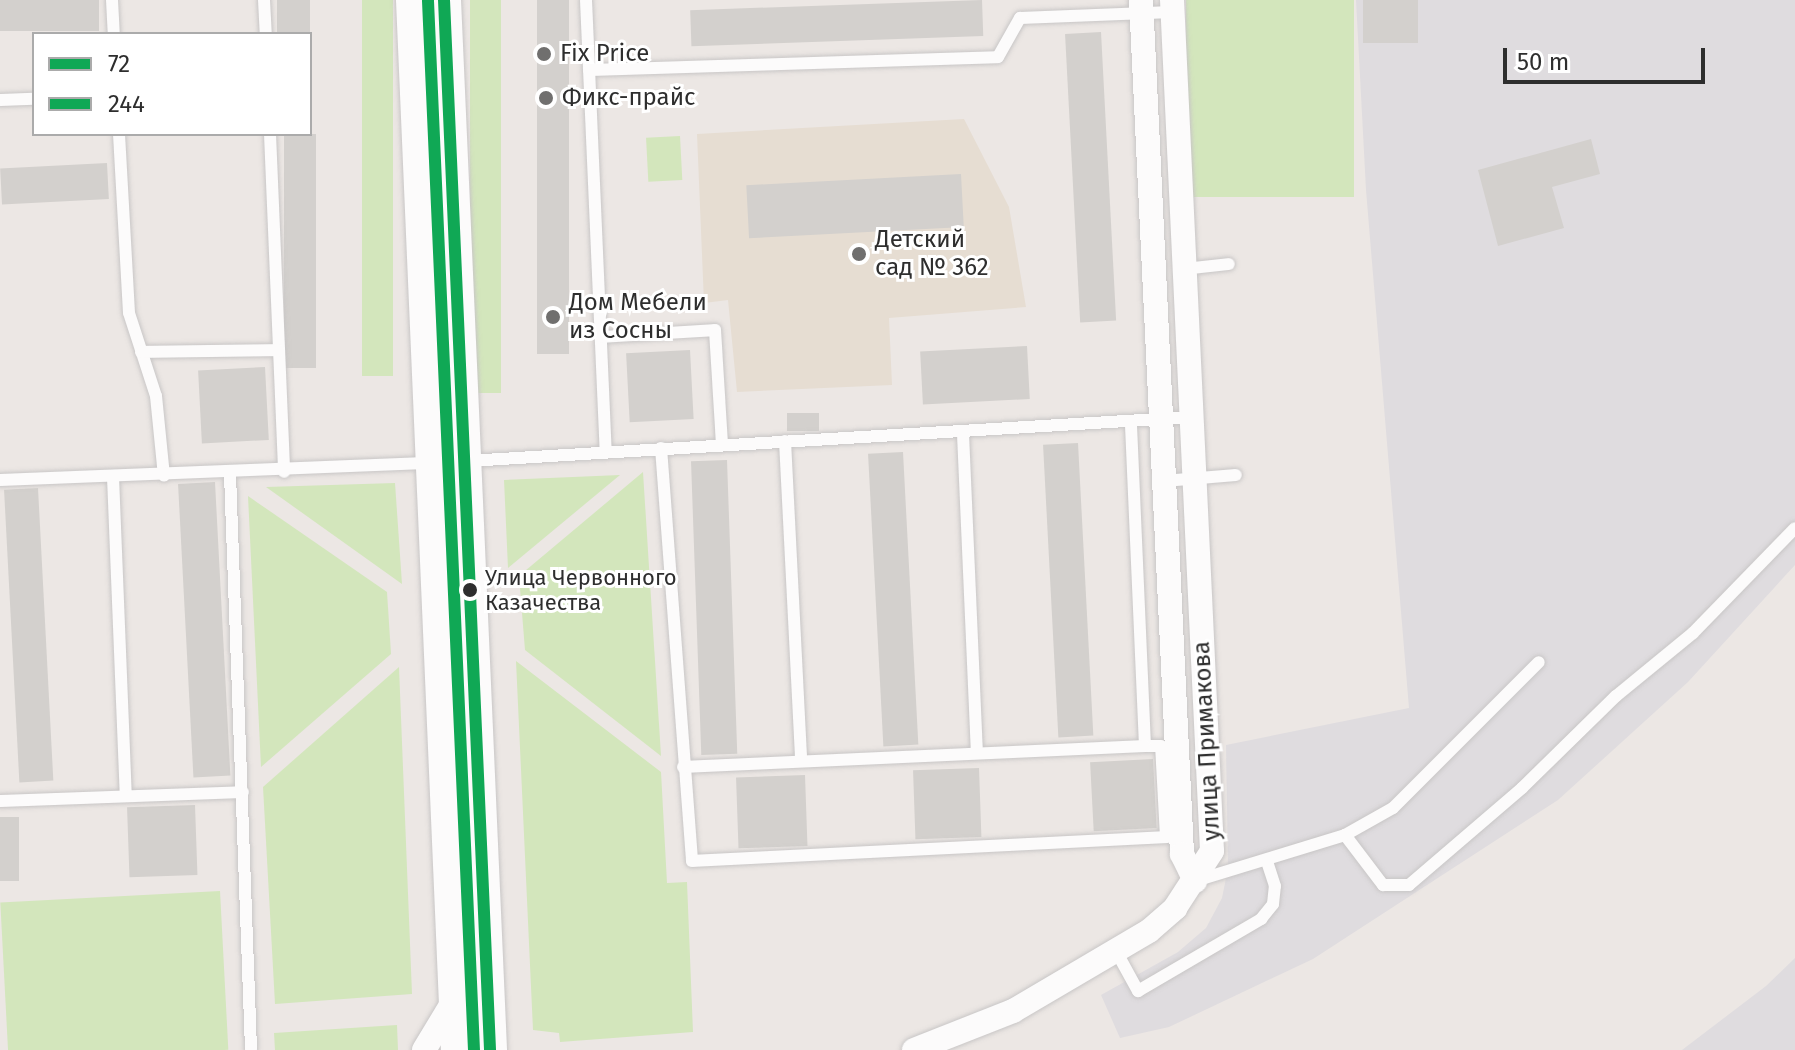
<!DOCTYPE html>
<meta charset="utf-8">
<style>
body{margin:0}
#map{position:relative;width:1795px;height:1050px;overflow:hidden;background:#ece7e4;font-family:"Fira Sans",sans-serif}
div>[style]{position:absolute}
.industrial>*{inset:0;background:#dfdcdf}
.education>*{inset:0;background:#e6ddd2}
.green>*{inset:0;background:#d3e6bc;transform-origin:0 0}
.building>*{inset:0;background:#d3d0cd;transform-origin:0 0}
.roads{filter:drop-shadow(0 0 2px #c8c6c6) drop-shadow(0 0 2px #c8c6c6)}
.service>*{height:12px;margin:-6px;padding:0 6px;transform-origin:6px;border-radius:6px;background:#fcfbfb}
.minor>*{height:24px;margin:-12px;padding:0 12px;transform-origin:12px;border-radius:12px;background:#fcfbfb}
.secondary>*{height:34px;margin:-17px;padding:0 17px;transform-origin:17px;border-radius:17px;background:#fcfbfb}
.bus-1>*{height:12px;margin:-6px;padding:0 6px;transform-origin:6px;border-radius:6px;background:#10a855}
.bus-2>*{height:12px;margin:-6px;padding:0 6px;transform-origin:6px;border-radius:6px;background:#10a855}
.dots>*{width:22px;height:22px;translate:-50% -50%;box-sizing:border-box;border:4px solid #fff;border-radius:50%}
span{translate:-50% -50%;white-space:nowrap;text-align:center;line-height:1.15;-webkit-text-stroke:6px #fff;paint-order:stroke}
.bus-label{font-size:22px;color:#2e2e2e}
.left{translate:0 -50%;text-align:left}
.poi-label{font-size:24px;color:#2e2e2e}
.street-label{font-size:24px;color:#2e2e2e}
.legend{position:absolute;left:32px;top:32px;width:280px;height:104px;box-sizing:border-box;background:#fff;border:2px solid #ababab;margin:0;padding:10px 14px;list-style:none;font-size:24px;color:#2e2e2e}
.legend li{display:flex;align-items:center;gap:16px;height:40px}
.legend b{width:40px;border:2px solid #ababab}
.scale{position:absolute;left:1503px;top:48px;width:202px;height:36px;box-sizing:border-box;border:4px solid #2e2e2e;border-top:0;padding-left:10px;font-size:24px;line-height:28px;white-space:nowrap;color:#2e2e2e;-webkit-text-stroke:6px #fff;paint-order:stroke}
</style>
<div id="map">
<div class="industrial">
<div style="clip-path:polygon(1356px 0,1795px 0,1795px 565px,1688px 682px,1558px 800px,1313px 959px,1169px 1027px,1120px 1038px,1101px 995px,1178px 952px,1206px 928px,1222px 898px,1228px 868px,1226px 745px,1409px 708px,1366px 190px)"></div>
<div style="clip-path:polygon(1795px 958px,1795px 1050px,1682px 1050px,1766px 986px)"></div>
</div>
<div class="education">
<div style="clip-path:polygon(964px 119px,1009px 207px,1026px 307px,889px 318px,892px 385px,737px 392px,728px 300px,704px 303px,697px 134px)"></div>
</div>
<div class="green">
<div style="left:362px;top:0;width:31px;height:376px"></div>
<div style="left:470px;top:0;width:31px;height:393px"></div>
<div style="left:1186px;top:0;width:168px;height:197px"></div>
<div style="left:680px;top:136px;width:44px;height:34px;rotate:87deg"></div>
<div style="clip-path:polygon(643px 472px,661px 756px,525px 650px,519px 576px)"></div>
<div style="clip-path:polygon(620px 475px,508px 568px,504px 480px)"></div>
<div style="clip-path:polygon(395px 483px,402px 584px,266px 487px)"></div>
<div style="clip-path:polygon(248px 496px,387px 592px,391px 654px,261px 767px)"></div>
<div style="clip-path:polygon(516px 661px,661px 772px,667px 883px,687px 882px,693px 1032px,560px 1042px,559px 1033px,533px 1030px)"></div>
<div style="clip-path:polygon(399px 667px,412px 994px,275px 1004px,263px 787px)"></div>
<div style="left:220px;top:891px;width:159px;height:220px;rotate:87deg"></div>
<div style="clip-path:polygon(397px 1025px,398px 1050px,275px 1050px,274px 1033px)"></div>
</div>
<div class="building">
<div style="left:0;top:0;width:99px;height:31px"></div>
<div style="left:277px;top:0;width:33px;height:34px"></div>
<div style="left:537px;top:0;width:32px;height:354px"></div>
<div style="left:982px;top:0;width:36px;height:292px;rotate:88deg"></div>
<div style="left:1363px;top:0;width:55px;height:43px"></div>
<div style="left:1101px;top:32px;width:289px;height:36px;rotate:87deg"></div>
<div style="left:284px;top:134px;width:32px;height:234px"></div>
<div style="clip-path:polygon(1591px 139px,1600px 174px,1552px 187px,1564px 228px,1498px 246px,1478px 170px)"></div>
<div style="left:107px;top:163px;width:36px;height:107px;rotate:87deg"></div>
<div style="left:961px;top:174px;width:53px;height:215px;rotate:87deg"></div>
<div style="left:1027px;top:346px;width:53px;height:107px;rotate:87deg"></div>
<div style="left:690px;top:350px;width:69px;height:64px;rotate:87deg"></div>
<div style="left:265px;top:367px;width:73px;height:67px;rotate:87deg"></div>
<div style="left:819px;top:413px;width:18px;height:32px;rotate:90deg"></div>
<div style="left:1078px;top:443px;width:293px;height:35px;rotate:87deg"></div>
<div style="left:903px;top:452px;width:293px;height:35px;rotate:87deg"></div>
<div style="left:727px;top:460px;width:294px;height:36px;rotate:88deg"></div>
<div style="left:215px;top:482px;width:294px;height:37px;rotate:87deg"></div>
<div style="left:38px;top:488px;width:293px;height:34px;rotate:87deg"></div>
<div style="left:1153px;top:759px;width:69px;height:63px;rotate:87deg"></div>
<div style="left:979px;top:768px;width:69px;height:66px;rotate:88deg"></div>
<div style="left:805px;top:775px;width:71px;height:69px;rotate:88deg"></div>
<div style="left:195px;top:805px;width:70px;height:68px;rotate:88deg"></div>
<div style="left:0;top:817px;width:19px;height:64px"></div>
</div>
<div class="roads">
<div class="service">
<div style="left:112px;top:0;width:34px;rotate:87deg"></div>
<div style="left:264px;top:0;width:34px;rotate:87deg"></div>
<div style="left:586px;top:0;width:452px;rotate:87.5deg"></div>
<div style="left:589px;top:70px;width:409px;rotate:-1.8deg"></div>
<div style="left:998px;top:57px;width:45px;rotate:-60.6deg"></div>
<div style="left:1020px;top:18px;width:152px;rotate:-2.3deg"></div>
<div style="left:0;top:100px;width:34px;rotate:-2deg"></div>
<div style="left:119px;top:134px;width:179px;rotate:86.8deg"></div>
<div style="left:129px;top:313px;width:87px;rotate:72deg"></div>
<div style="left:156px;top:396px;width:80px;rotate:84.3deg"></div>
<div style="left:270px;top:134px;width:338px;rotate:87.6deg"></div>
<div style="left:1184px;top:269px;width:45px;rotate:-6.3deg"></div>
<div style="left:601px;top:337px;width:114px;rotate:-3.5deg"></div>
<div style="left:715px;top:330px;width:115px;rotate:86.5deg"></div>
<div style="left:141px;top:352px;width:138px;rotate:-0.8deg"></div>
<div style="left:963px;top:434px;width:319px;rotate:87.5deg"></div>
<div style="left:785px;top:441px;width:320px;rotate:87.1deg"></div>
<div style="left:661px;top:448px;width:414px;rotate:85.7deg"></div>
<div style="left:692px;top:861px;width:475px;rotate:-2.9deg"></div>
<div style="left:1166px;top:837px;width:91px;rotate:-93.1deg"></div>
<div style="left:1161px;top:746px;width:16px;rotate:180deg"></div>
<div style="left:1145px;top:746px;width:325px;rotate:-92.5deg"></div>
<div style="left:468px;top:461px;width:724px;rotate:-3.48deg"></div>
<div style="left:230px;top:474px;width:576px;rotate:87.91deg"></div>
<div style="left:113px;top:477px;width:319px;rotate:87.7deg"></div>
<div style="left:0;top:480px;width:432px;rotate:-2.3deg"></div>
<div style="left:1164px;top:481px;width:72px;rotate:-4.8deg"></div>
<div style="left:683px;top:767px;width:462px;rotate:-2.6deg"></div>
<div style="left:0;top:801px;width:243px;rotate:-2.1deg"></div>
<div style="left:1345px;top:835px;width:63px;rotate:52.8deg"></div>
<div style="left:1383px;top:885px;width:26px"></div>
<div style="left:1409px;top:885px;width:149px;rotate:-40.6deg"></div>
<div style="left:1522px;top:788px;width:132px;rotate:-44.4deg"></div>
<div style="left:1616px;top:696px;width:99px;rotate:-39.3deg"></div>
<div style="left:1693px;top:633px;width:146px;rotate:-45.8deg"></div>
<div style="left:1195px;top:881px;width:157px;rotate:-17deg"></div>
<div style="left:1345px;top:835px;width:55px;rotate:-29.4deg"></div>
<div style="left:1393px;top:808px;width:206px;rotate:-45deg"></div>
<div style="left:1116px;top:951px;width:46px;rotate:61.2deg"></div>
<div style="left:1138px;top:991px;width:143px;rotate:-30.3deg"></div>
<div style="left:1261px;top:919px;width:19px;rotate:-51deg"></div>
<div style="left:1273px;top:904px;width:18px;rotate:-84deg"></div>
<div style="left:1275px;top:886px;width:26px;rotate:-108deg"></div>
</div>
<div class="minor">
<div style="left:1141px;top:0;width:855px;rotate:87.25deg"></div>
<div style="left:1182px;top:854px;width:30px;rotate:64deg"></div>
<div style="left:424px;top:1050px;width:56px;rotate:-58.9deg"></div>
<div style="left:914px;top:1050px;width:106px;rotate:-21.5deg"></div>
<div style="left:1013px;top:1011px;width:158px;rotate:-30.5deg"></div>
<div style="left:1149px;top:931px;width:35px;rotate:-41deg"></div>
<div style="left:1175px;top:908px;width:68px;rotate:-57deg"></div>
<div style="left:1212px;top:851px;width:852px;rotate:-92.69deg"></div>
</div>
<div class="secondary">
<div style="left:413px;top:0;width:1051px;rotate:87.55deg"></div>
<div style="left:444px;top:0;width:1051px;rotate:87.49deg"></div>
</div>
</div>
<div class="bus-1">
<div style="left:444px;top:0;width:1051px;rotate:87.49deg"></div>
</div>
<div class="bus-2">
<div style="left:428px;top:1px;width:1050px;rotate:87.49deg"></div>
</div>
<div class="dots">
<div style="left:544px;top:54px;background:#706f6e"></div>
<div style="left:546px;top:98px;background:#706f6e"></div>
<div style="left:859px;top:254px;background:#706f6e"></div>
<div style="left:553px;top:317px;background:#706f6e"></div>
<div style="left:470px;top:590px;background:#2e2e2e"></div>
</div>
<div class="bus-label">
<span class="left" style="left:485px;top:590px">Улица Червонного<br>Казачества</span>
</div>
<div class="poi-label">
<span class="left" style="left:560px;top:54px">Fix Price</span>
<span class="left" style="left:562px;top:98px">Фикс-прайс</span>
<span class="left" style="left:875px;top:254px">Детский<br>сад № 362</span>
<span class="left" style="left:569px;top:317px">Дом Мебели<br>из Сосны</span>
</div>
<div class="street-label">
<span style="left:1207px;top:741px;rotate:-93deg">улица Примакова</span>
</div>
<ul class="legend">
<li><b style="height:10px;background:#10a855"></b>72</li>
<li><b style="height:10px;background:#10a855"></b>244</li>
</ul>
<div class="scale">50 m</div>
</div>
